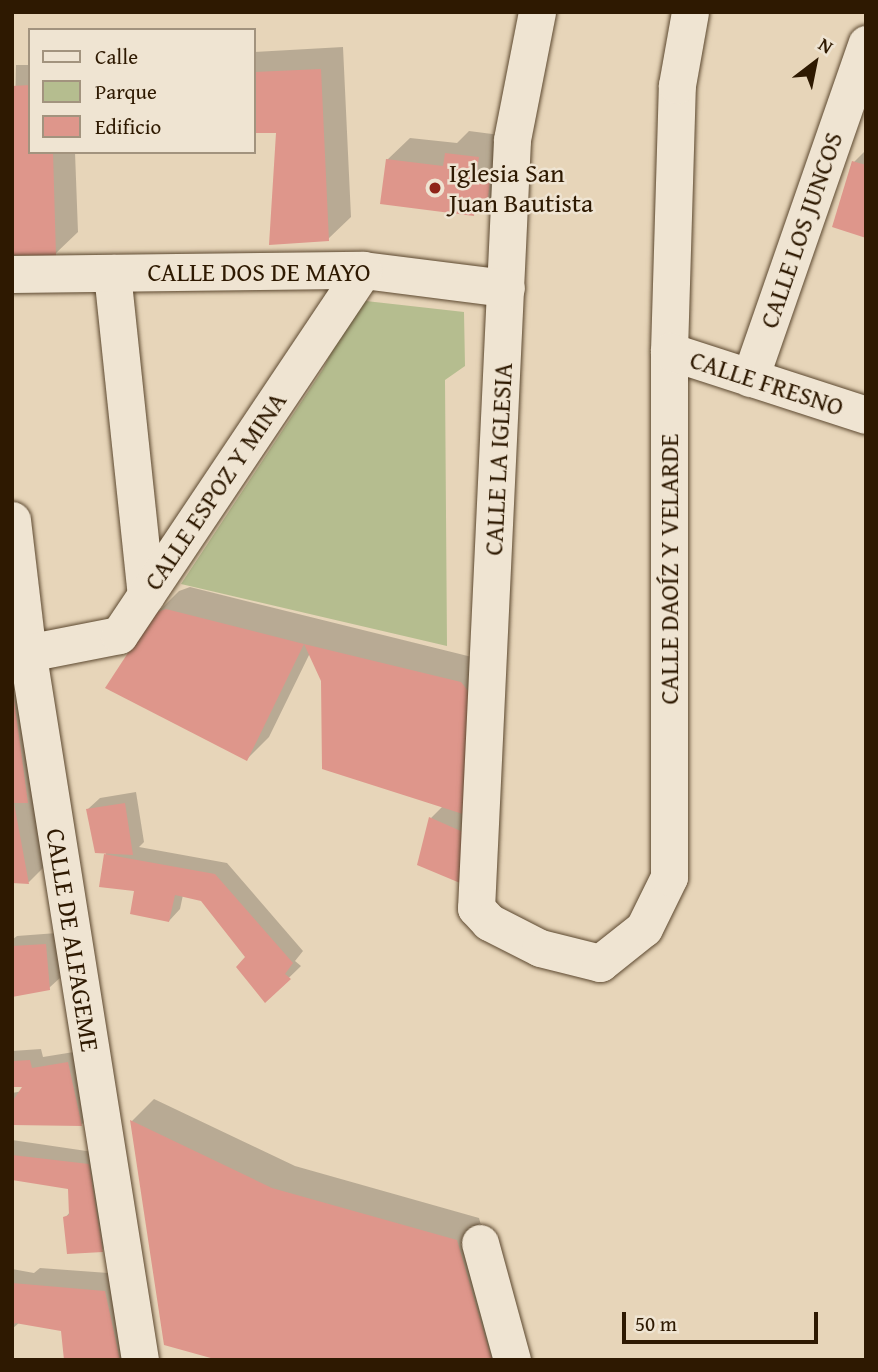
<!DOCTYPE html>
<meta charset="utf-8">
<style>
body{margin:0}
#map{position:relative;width:878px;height:1372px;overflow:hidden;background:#e7d5b9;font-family:"Gentium Book Plus",serif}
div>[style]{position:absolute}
.green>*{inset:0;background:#b5bd8f}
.shadow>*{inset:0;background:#0003}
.building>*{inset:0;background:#de968b}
.roads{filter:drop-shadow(0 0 2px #5c482f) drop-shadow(0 0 2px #5c482f)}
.minor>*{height:37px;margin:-18.5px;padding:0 18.5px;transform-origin:18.5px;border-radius:18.5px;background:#efe4d2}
.dots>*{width:19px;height:19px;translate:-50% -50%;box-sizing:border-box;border:4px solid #efe4d2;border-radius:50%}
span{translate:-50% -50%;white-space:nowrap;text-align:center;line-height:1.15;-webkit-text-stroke:5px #efe4d2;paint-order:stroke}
.poi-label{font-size:26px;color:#2e1901}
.left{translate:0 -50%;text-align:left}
.street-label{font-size:26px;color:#2e1901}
.frame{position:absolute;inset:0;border:14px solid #2e1901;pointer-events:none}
.legend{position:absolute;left:28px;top:28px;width:228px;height:126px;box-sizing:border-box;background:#efe4d2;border:2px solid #a2937e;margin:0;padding:9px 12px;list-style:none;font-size:21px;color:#2e1901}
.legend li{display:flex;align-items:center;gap:14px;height:35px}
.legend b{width:35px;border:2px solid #a2937e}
.north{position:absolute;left:780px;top:28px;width:70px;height:70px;-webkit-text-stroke:5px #efe4d2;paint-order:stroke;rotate:32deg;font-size:19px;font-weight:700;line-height:28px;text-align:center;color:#2e1901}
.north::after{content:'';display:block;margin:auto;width:24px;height:32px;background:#2e1901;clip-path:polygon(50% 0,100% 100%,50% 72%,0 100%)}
.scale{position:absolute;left:622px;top:1312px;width:196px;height:32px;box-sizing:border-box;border:4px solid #2e1901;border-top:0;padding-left:9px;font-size:21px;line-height:24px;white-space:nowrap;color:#2e1901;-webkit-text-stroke:5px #efe4d2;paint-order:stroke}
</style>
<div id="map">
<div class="green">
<div style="clip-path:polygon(357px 300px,464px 312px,465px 366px,445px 380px,447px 646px,181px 584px,323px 369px)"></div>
</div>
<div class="shadow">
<div style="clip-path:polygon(343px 47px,351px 217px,328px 239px,278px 131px,254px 132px,254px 52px)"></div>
<div style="clip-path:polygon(16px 65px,30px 65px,30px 152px,75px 152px,78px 232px,55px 254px,12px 253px)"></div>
<div style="clip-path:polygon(469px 131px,500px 135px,508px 182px,473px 214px,387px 160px,410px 138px,457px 143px)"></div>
<div style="clip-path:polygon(866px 150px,866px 236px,854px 162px)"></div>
<div style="clip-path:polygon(190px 587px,484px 660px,471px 870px,431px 818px,443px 806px,323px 681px,310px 653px,269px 737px,247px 759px,156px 614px,179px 591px)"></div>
<div style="clip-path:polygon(12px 659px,46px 865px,29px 882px,12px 881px)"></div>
<div style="clip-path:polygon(136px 792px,144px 842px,139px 847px,227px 863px,303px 951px,295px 961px,301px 966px,265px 1001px,247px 957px,202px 900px,183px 895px,180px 909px,169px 921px,136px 889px,101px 886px,106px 852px,88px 809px,100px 798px)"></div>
<div style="clip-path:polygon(57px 933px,61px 977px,49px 988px,12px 996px,12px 940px,17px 936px)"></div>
<div style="clip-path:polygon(41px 1049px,43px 1057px,80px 1051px,93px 1113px,81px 1125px,12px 1123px,12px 1093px,23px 1091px,25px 1086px,12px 1085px,12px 1051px)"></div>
<div style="clip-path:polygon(154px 1099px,295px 1166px,479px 1218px,520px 1360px,224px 1360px,166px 1344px,132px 1121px)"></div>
<div style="clip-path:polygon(12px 1140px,100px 1153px,113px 1238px,102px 1250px,65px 1218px,70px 1212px,70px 1187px,12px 1178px)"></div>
<div style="clip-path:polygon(40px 1268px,122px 1274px,133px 1360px,66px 1360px,65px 1329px,20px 1322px,12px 1329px,12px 1269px,34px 1273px)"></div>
</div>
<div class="building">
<div style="clip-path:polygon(321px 69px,329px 241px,269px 245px,276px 133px,254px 133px,254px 72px)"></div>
<div style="clip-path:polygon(30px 85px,30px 152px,53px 152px,56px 256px,12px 255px,12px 86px)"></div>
<div style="clip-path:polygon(445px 153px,479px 157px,477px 171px,491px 172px,487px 207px,475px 205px,474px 216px,380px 204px,386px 159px,443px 166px)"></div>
<div style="clip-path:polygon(852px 161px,866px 165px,866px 238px,832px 227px)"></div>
<div style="clip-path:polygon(166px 609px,304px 644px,247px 761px,105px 688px,154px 613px)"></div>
<div style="clip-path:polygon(304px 644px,461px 682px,469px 692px,466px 815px,322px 769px,321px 681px)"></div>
<div style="clip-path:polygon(14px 699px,28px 803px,14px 803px,29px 884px,12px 883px)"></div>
<div style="clip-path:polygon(125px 803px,133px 855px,95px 853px,86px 809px)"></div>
<div style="clip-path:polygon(429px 817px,463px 832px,460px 883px,417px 865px)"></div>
<div style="clip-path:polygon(104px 854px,215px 874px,293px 963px,285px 974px,291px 979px,265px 1003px,236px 967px,245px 957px,201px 901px,175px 895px,169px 922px,130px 914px,134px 891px,99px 887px)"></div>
<div style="clip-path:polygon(46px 944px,50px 990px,12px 997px,12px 946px)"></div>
<div style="clip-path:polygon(30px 1060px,32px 1068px,68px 1062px,82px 1126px,12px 1125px,12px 1102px,22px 1087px,12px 1087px,12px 1061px)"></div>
<div style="clip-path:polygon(130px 1120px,272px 1188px,457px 1240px,492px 1360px,218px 1360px,164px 1345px)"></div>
<div style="clip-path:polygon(12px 1155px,89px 1164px,103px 1252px,67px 1254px,63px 1217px,69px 1215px,68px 1189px,12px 1180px)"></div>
<div style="clip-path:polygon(12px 1283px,105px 1291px,120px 1360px,64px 1360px,61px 1331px,15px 1323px,12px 1328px)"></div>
</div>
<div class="roads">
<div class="minor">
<div style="left:537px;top:12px;width:130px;rotate:101.1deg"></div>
<div style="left:512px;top:140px;width:769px;rotate:92.68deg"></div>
<div style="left:476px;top:908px;width:19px;rotate:47deg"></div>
<div style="left:489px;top:922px;width:57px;rotate:27deg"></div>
<div style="left:540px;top:948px;width:62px;rotate:14deg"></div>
<div style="left:600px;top:963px;width:56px;rotate:-38.5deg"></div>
<div style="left:644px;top:928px;width:57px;rotate:-63.9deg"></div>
<div style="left:669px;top:877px;width:526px;rotate:-90deg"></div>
<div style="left:669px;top:351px;width:266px;rotate:-88.3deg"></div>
<div style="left:677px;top:85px;width:74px;rotate:-79.9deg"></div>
<div style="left:112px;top:273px;width:324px;rotate:84deg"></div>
<div style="left:12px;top:274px;width:351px;rotate:-0.7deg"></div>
<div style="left:363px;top:270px;width:144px;rotate:7.2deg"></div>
<div style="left:669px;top:351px;width:207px;rotate:18deg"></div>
<div style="left:750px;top:378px;width:354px;rotate:-70.8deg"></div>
<div style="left:12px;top:520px;width:137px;rotate:83.3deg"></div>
<div style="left:28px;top:656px;width:713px;rotate:80.96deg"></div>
<div style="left:12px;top:656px;width:109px;rotate:-11.1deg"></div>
<div style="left:119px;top:635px;width:439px;rotate:-56.2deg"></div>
<div style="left:480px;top:1243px;width:121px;rotate:74.7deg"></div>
</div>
</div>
<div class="dots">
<div style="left:435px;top:188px;background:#8f2418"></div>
</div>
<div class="poi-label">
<span class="left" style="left:449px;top:188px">Iglesia San<br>Juan Bautista</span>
</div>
<div class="street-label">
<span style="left:801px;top:230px;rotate:-71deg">CALLE LOS JUNCOS</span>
<span style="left:259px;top:272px">CALLE DOS DE MAYO</span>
<span style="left:767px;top:383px;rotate:18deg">CALLE FRESNO</span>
<span style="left:498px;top:459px;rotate:-87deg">CALLE LA IGLESIA</span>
<span style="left:215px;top:491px;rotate:-56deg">CALLE ESPOZ Y MINA</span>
<span style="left:669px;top:569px;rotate:-90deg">CALLE DAOÍZ Y VELARDE</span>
<span style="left:73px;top:940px;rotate:81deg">CALLE DE ALFAGEME</span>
</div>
<div class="frame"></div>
<ul class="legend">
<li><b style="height:9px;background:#efe4d2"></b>Calle</li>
<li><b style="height:19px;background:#b5bd8f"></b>Parque</li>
<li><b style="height:19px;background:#de968b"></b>Edificio</li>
</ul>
<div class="north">N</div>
<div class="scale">50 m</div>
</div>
